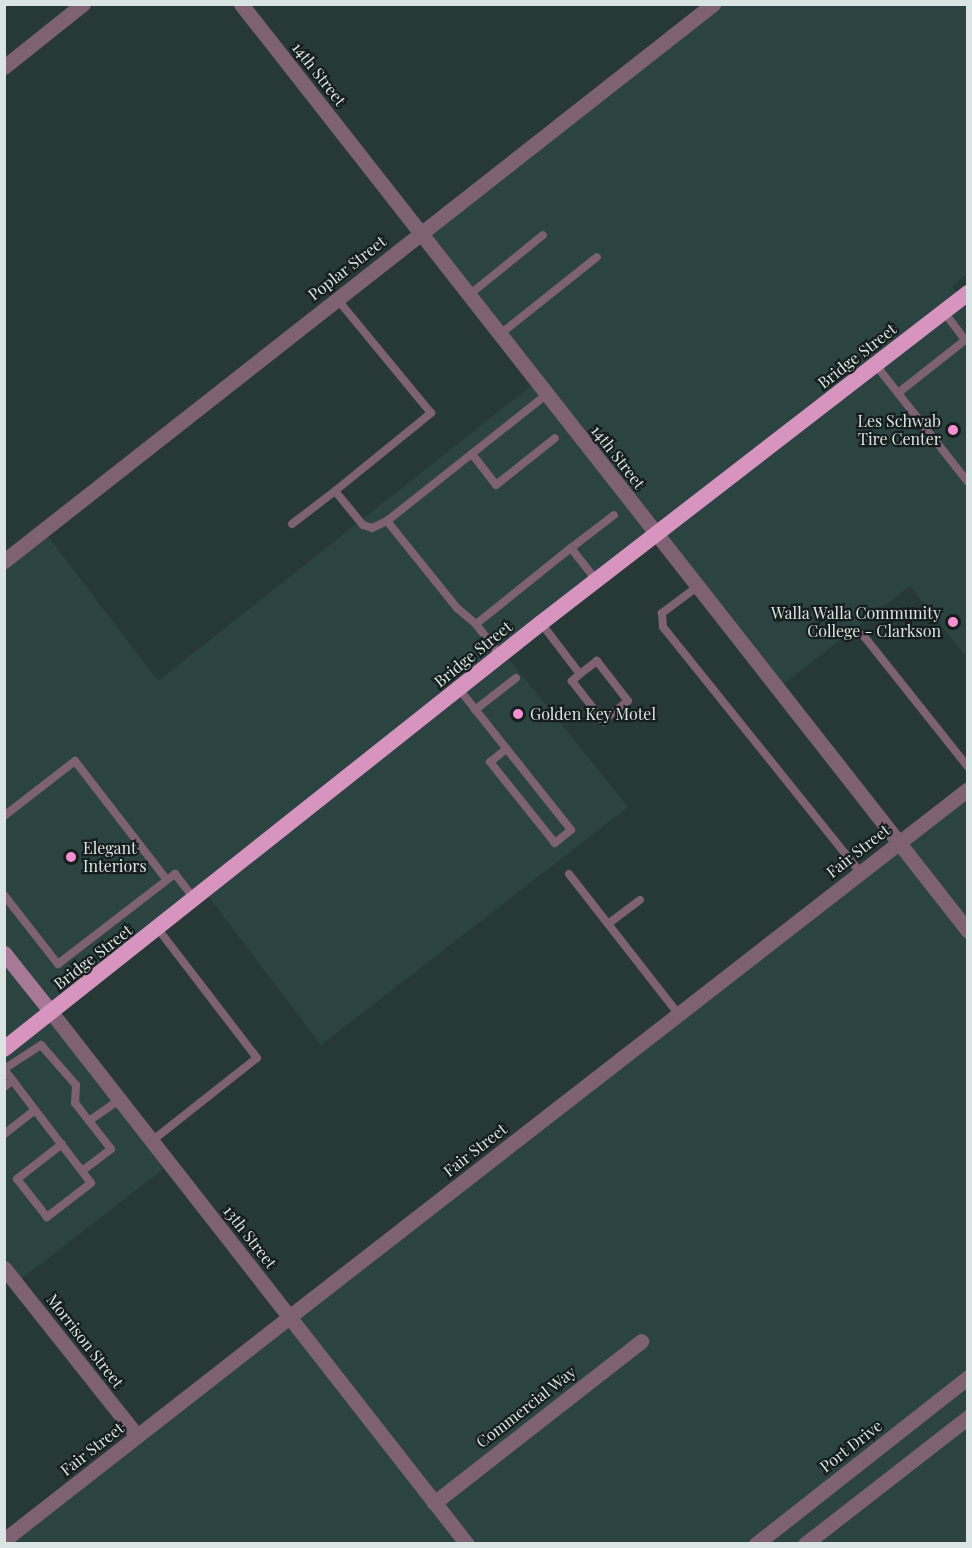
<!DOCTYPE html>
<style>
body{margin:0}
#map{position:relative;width:972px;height:1548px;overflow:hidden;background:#273937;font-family:"Playfair Display",serif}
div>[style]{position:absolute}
.built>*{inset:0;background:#2b4442}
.service>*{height:8px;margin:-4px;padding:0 4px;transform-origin:4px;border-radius:4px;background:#7f6174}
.minor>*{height:15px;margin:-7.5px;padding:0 7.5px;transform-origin:7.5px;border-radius:7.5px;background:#7f6174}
.tertiary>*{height:15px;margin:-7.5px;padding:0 7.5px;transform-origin:7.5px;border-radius:7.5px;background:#7f6174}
.secondary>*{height:15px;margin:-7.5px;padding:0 7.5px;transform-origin:7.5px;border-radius:7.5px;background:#a87997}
.trunk>*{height:16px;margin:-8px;padding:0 8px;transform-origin:8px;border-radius:8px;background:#d694be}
.dots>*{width:16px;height:16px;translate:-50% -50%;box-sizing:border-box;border:3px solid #161e1d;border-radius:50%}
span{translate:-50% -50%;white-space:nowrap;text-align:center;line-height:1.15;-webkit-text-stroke:4.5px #161e1d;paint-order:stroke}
.street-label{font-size:16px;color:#dae4e3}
.poi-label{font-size:16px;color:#dae4e3}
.right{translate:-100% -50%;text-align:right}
.left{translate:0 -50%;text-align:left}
.frame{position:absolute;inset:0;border:6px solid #dae4e3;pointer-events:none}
</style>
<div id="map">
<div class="built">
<div style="clip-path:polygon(713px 5px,967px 5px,967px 274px,952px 286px,968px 306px,967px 658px,910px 586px,777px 689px,658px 536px,504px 653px,628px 807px,321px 1045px,205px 892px,51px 1013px,171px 1163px,16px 1283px,5px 1268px,5px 561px,43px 530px,158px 681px,536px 382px,420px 233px)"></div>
<div style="clip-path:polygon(967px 790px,967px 1543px,5px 1544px)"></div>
</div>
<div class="service">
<div style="left:469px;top:295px;width:95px;rotate:-39deg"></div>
<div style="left:944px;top:312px;width:35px;rotate:53deg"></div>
<div style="left:499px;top:335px;width:125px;rotate:-38.5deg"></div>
<div style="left:875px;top:364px;width:150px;rotate:51.8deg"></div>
<div style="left:898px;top:393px;width:89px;rotate:-38.2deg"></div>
<div style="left:472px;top:454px;width:39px;rotate:52deg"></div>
<div style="left:496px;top:485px;width:75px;rotate:-38.5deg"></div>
<div style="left:335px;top:491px;width:124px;rotate:-39.1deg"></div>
<div style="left:431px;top:413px;width:148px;rotate:-129.5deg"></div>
<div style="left:292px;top:524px;width:54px;rotate:-37.5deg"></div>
<div style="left:335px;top:491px;width:44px;rotate:50.5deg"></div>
<div style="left:363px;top:525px;width:9px;rotate:18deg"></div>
<div style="left:372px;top:528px;width:17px;rotate:-25deg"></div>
<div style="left:571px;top:548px;width:54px;rotate:-37.5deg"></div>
<div style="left:697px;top:587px;width:44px;rotate:143.4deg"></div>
<div style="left:662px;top:613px;width:14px;rotate:86deg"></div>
<div style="left:663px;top:627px;width:314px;rotate:51.2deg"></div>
<div style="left:541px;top:623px;width:64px;rotate:52.6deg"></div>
<div style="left:580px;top:674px;width:11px;rotate:139deg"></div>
<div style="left:572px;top:681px;width:51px;rotate:52.2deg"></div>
<div style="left:603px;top:721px;width:32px;rotate:-39deg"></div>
<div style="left:628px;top:701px;width:51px;rotate:-127.8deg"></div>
<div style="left:597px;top:661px;width:21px;rotate:143deg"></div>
<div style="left:476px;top:624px;width:25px;rotate:-140deg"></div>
<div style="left:457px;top:608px;width:112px;rotate:-128.8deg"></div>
<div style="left:387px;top:521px;width:203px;rotate:-38.4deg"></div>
<div style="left:863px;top:635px;width:169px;rotate:51.5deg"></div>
<div style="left:500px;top:655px;width:39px;rotate:-128deg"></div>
<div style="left:476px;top:624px;width:122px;rotate:-38.7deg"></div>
<div style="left:571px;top:548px;width:41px;rotate:52deg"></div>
<div style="left:459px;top:689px;width:180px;rotate:51.5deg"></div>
<div style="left:571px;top:830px;width:21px;rotate:141deg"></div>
<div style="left:555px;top:843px;width:104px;rotate:-128.7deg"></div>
<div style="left:490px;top:762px;width:21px;rotate:-39deg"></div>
<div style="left:475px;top:710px;width:52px;rotate:-38deg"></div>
<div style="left:4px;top:816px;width:90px;rotate:-37.8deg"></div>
<div style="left:75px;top:761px;width:150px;rotate:52.3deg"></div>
<div style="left:569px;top:874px;width:179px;rotate:52deg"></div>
<div style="left:4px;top:895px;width:88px;rotate:52deg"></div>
<div style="left:58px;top:964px;width:148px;rotate:-37.6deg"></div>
<div style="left:175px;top:874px;width:31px;rotate:52deg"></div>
<div style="left:608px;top:924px;width:40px;rotate:-37deg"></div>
<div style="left:4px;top:1069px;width:44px;rotate:-33deg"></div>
<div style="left:41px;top:1045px;width:53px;rotate:48.8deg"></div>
<div style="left:76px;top:1085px;width:18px;rotate:93deg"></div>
<div style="left:75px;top:1103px;width:23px;rotate:52deg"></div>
<div style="left:4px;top:1069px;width:51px;rotate:52.9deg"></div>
<div style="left:35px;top:1110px;width:39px;rotate:142deg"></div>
<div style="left:4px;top:1087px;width:11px;rotate:-38deg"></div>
<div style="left:35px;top:1110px;width:92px;rotate:52.5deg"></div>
<div style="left:91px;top:1183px;width:56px;rotate:142.3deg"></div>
<div style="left:47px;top:1217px;width:48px;rotate:-128.3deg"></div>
<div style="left:17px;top:1179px;width:57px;rotate:-37.9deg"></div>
<div style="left:153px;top:1140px;width:132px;rotate:-38.3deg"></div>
<div style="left:257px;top:1058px;width:163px;rotate:-127.5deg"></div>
<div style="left:82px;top:1171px;width:36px;rotate:-37deg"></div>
<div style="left:111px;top:1149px;width:36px;rotate:-128deg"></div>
<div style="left:89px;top:1121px;width:38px;rotate:-35deg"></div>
</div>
<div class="minor">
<div style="left:241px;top:4px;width:1178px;rotate:51.89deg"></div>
<div style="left:4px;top:67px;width:101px;rotate:-38.6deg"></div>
<div style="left:4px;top:561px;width:902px;rotate:-38.15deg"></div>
<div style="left:4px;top:1268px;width:214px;rotate:51.6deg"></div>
<div style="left:289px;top:1317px;width:860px;rotate:-37.87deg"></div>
<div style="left:434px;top:1503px;width:263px;rotate:-38deg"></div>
</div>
<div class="tertiary">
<div style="left:51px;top:1012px;width:675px;rotate:51.98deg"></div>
<div style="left:4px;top:1540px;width:362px;rotate:-38deg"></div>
<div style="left:756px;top:1544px;width:270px;rotate:-38.2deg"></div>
<div style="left:805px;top:1544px;width:207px;rotate:-37.9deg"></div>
</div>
<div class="secondary">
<div style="left:4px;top:953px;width:75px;rotate:51.5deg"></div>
</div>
<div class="trunk">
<div style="left:4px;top:1049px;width:685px;rotate:-38.42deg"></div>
<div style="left:541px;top:623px;width:540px;rotate:-37.7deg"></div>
</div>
<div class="dots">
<div style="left:953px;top:430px;background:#f591d2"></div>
<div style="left:953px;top:622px;background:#f591d2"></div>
<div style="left:518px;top:714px;background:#f591d2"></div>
<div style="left:71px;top:857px;background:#f591d2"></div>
</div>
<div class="street-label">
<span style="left:319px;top:74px;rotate:52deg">14th Street</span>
<span style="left:347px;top:268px;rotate:-38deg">Poplar Street</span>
<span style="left:857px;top:356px;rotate:-38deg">Bridge Street</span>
<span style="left:618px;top:457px;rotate:52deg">14th Street</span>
<span style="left:473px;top:654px;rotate:-39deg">Bridge Street</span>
<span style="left:858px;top:851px;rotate:-38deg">Fair Street</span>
<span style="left:93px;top:957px;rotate:-38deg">Bridge Street</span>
<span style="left:475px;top:1150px;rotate:-38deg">Fair Street</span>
<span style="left:250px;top:1237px;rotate:52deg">13th Street</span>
<span style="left:85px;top:1341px;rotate:52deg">Morrison Street</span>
<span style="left:526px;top:1407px;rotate:-38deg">Commercial Way</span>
<span style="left:851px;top:1446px;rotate:-38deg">Port Drive</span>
<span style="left:92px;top:1449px;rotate:-38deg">Fair Street</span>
</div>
<div class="poi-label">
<span class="right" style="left:941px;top:430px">Les Schwab<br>Tire Center</span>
<span class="right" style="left:941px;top:622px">Walla Walla Community<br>College - Clarkson</span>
<span class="left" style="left:530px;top:714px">Golden Key Motel</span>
<span class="left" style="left:83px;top:857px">Elegant<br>Interiors</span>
</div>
<div class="frame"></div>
</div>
